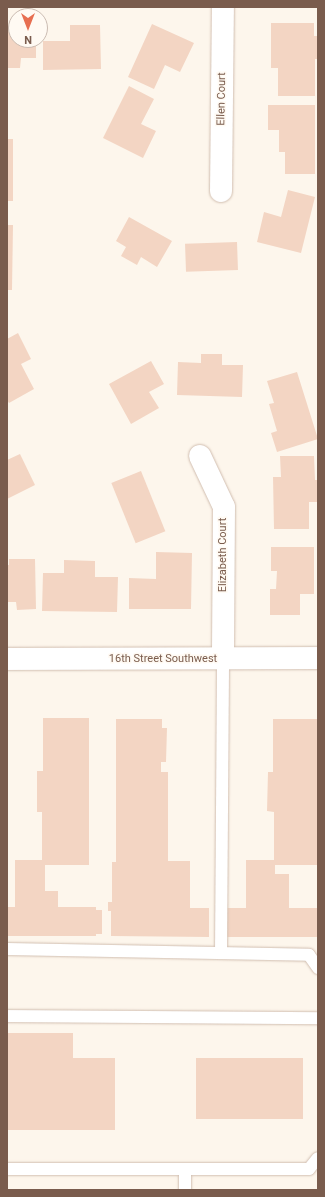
<!DOCTYPE html>
<style>
body{margin:0}
#map{position:relative;width:325px;height:1197px;overflow:hidden;background:#fdf6ec;font-family:Roboto,sans-serif}
div>[style]{position:absolute}
.building>*{inset:0;background:#f3d5c3;transform-origin:0 0}
.roads{filter:drop-shadow(0 0 1px #d1beb0) drop-shadow(0 0 1px #d1beb0)}
.service>*{height:12px;margin:-6px;padding:0 6px;transform-origin:6px;border-radius:6px;background:#fff}
.minor>*{height:22px;margin:-11px;padding:0 11px;transform-origin:11px;border-radius:11px;background:#fff}
span{translate:-50% -50%;white-space:nowrap;text-align:center;line-height:1.15;-webkit-text-stroke:3px #fffaf3;paint-order:stroke}
.street-label{font-size:11px;color:#7a5c4d}
.frame{position:absolute;inset:0;border:8px solid #7a5c4d;pointer-events:none}
.north{position:absolute;left:8px;top:8px;width:40px;height:40px;box-sizing:border-box;background:#fffaf3;border:1px solid #cabbb1;border-radius:50%;rotate:180deg;font-size:11px;font-weight:700;line-height:16px;text-align:center;color:#7a5c4d}
.north::after{content:'';display:block;margin:auto;width:14px;height:18px;background:#e76f51;clip-path:polygon(50% 0,100% 100%,50% 72%,0 100%)}
</style>
<div id="map">
<div class="building">
<div style="clip-path:polygon(271px 23px,314px 23px,314px 36px,318px 36px,318px 59px,315px 59px,315px 96px,278px 96px,278px 68px,271px 68px)"></div>
<div style="clip-path:polygon(152px 24px,194px 43px,180px 72px,165px 65px,154px 89px,128px 77px)"></div>
<div style="clip-path:polygon(70px 25px,100px 25px,101px 69px,43px 70px,43px 41px,70px 41px)"></div>
<div style="clip-path:polygon(7px 26px,16px 26px,16px 40px,36px 40px,36px 58px,21px 58px,20px 68px,7px 68px)"></div>
<div style="clip-path:polygon(129px 86px,154px 99px,141px 124px,156px 131px,143px 158px,103px 138px)"></div>
<div style="clip-path:polygon(268px 105px,315px 105px,315px 174px,285px 174px,285px 152px,279px 152px,279px 130px,268px 130px)"></div>
<div style="left:7px;top:139px;width:6px;height:62px"></div>
<div style="clip-path:polygon(288px 190px,315px 197px,301px 253px,257px 242px,264px 212px,281px 217px)"></div>
<div style="clip-path:polygon(129px 217px,172px 241px,157px 267px,141px 257px,137px 265px,121px 256px,126px 247px,116px 241px)"></div>
<div style="clip-path:polygon(7px 225px,13px 225px,12px 290px,7px 290px)"></div>
<div style="left:237px;top:242px;width:28px;height:52px;rotate:88deg"></div>
<div style="clip-path:polygon(18px 333px,31px 359px,21px 364px,34px 389px,9px 403px,7px 400px,7px 339px)"></div>
<div style="clip-path:polygon(201px 354px,222px 354px,222px 365px,243px 365px,242px 397px,177px 395px,178px 362px,201px 363px)"></div>
<div style="clip-path:polygon(151px 361px,164px 384px,149px 392px,159px 408px,131px 424px,109px 384px)"></div>
<div style="clip-path:polygon(297px 372px,318px 439px,277px 452px,271px 433px,277px 431px,269px 404px,274px 403px,267px 381px)"></div>
<div style="clip-path:polygon(20px 454px,35px 485px,7px 499px,7px 460px)"></div>
<div style="clip-path:polygon(280px 456px,314px 456px,315px 480px,318px 480px,318px 502px,309px 502px,309px 529px,274px 529px,273px 477px,281px 477px)"></div>
<div style="left:141px;top:471px;width:65px;height:32px;rotate:68deg"></div>
<div style="clip-path:polygon(271px 547px,314px 547px,314px 594px,300px 594px,300px 615px,270px 615px,270px 589px,276px 589px,277px 571px,271px 571px)"></div>
<div style="clip-path:polygon(156px 552px,192px 553px,191px 609px,129px 609px,129px 578px,156px 579px)"></div>
<div style="clip-path:polygon(9px 559px,35px 559px,36px 609px,17px 610px,16px 602px,7px 602px,7px 565px,9px 565px)"></div>
<div style="clip-path:polygon(64px 560px,95px 561px,95px 577px,118px 577px,117px 612px,42px 611px,43px 573px,64px 573px)"></div>
<div style="clip-path:polygon(43px 718px,89px 718px,89px 865px,45px 865px,45px 891px,58px 891px,58px 907px,96px 907px,96px 910px,102px 910px,102px 934px,96px 934px,96px 936px,7px 936px,7px 907px,15px 907px,15px 860px,42px 860px,42px 812px,37px 812px,37px 771px,43px 771px)"></div>
<div style="clip-path:polygon(116px 719px,162px 719px,162px 728px,167px 728px,166px 762px,161px 762px,161px 772px,168px 772px,168px 861px,190px 861px,190px 908px,209px 908px,209px 937px,111px 936px,111px 911px,108px 911px,108px 902px,112px 902px,112px 862px,116px 862px)"></div>
<div style="clip-path:polygon(273px 719px,318px 719px,318px 865px,275px 865px,275px 874px,289px 874px,289px 908px,318px 908px,318px 937px,226px 937px,226px 908px,246px 908px,246px 860px,274px 860px,274px 812px,267px 811px,268px 772px,273px 772px)"></div>
<div style="clip-path:polygon(7px 1033px,73px 1033px,73px 1058px,115px 1058px,115px 1130px,7px 1130px)"></div>
<div style="left:196px;top:1058px;width:107px;height:61px"></div>
</div>
<div class="roads">
<div class="service">
<div style="left:7px;top:949px;width:302px;rotate:1.1deg"></div>
<div style="left:309px;top:955px;width:16px;rotate:55deg"></div>
<div style="left:221px;top:953px;width:294px;rotate:-89.6deg"></div>
<div style="left:7px;top:1016px;width:311px;rotate:0.4deg"></div>
<div style="left:7px;top:1169px;width:302px"></div>
<div style="left:309px;top:1169px;width:14px;rotate:-51deg"></div>
<div style="left:185px;top:1169px;width:21px;rotate:90deg"></div>
</div>
<div class="minor">
<div style="left:221px;top:191px;width:184px;rotate:-89.4deg"></div>
<div style="left:200px;top:456px;width:56px;rotate:64.8deg"></div>
<div style="left:224px;top:507px;width:152px;rotate:90.4deg"></div>
<div style="left:7px;top:659px;width:311px;rotate:-0.2deg"></div>
</div>
</div>
<div class="street-label">
<span style="left:222px;top:99px;rotate:-89deg">Ellen Court</span>
<span style="left:223px;top:555px;rotate:-90deg">Elizabeth Court</span>
<span style="left:163px;top:659px">16th Street Southwest</span>
</div>
<div class="frame"></div>
<div class="north">N</div>
</div>
